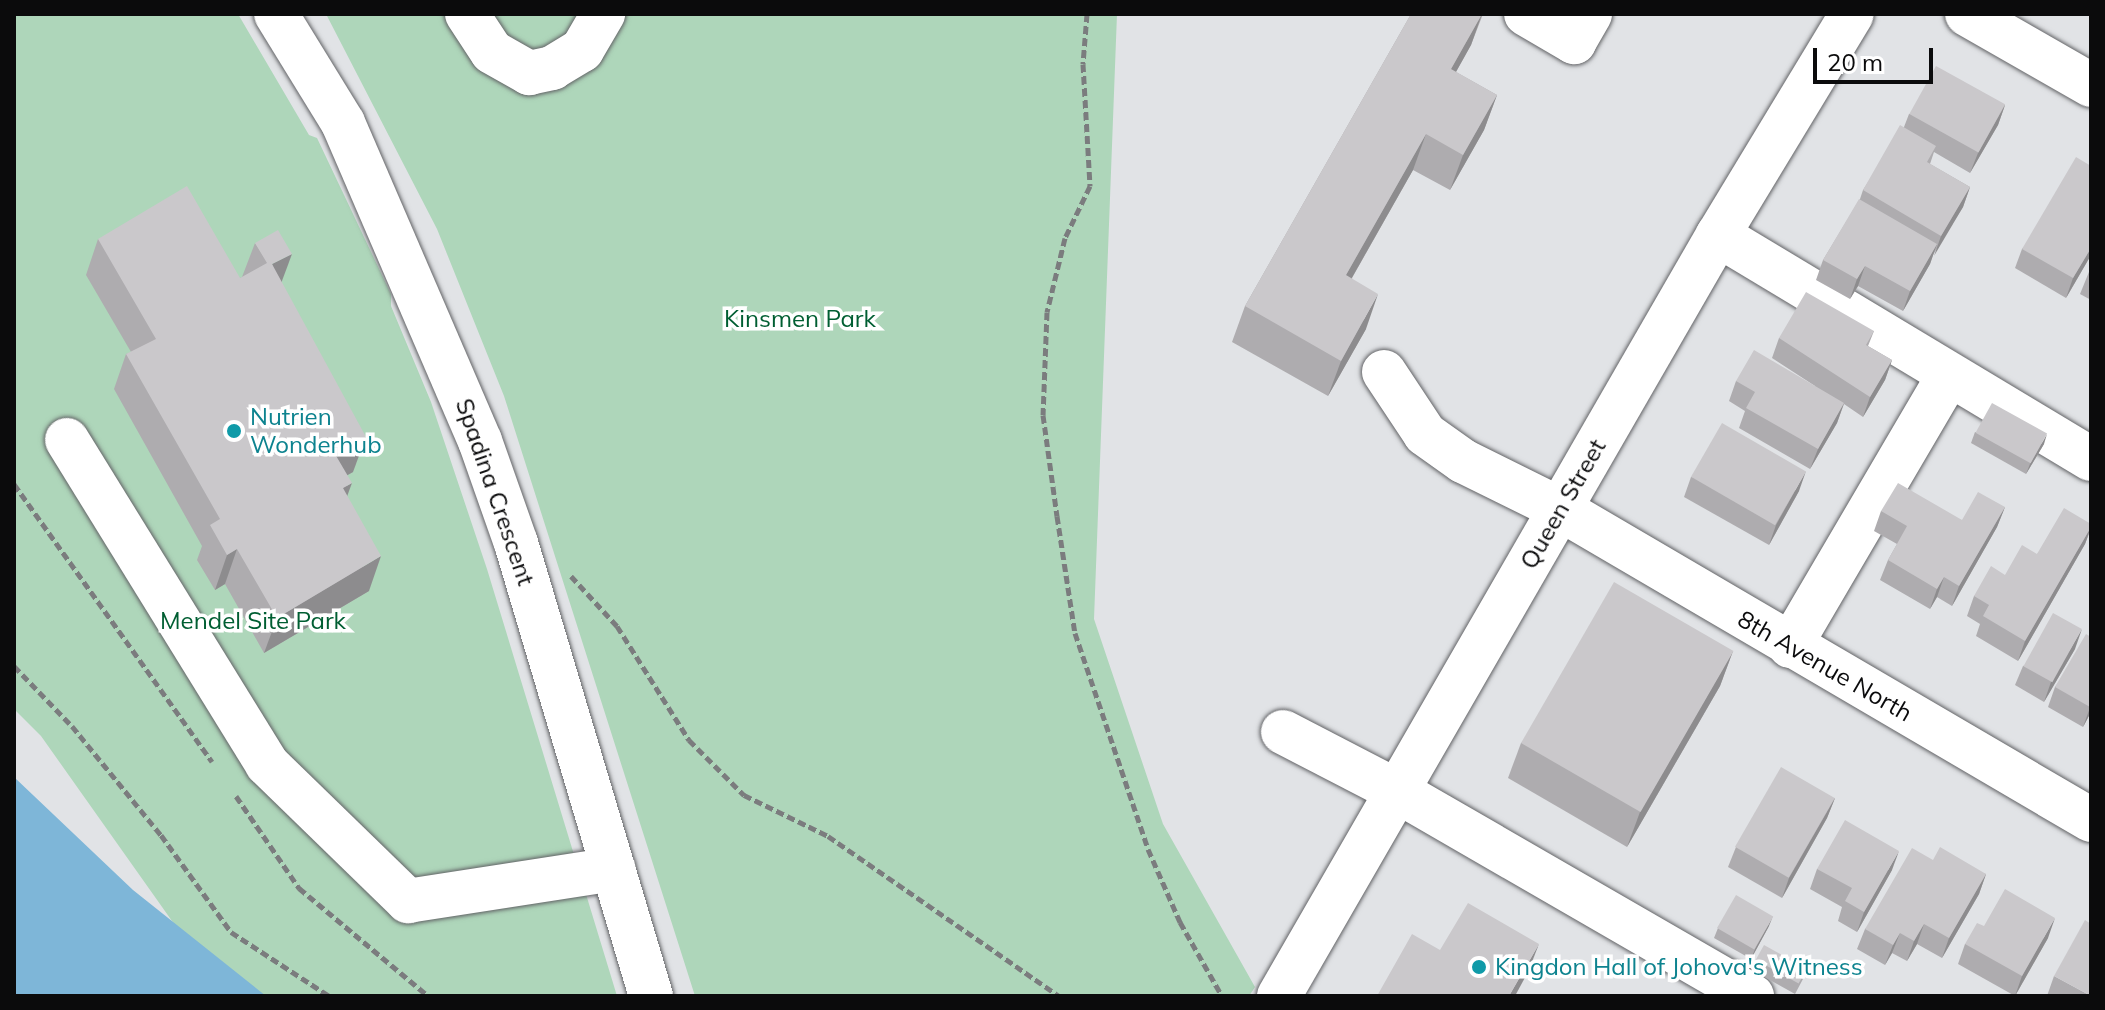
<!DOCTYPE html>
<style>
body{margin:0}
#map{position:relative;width:2105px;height:1010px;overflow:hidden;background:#e1e3e6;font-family:Mulish,sans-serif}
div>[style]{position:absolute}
.green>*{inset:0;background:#aed6ba}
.water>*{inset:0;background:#7eb6d8}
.path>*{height:5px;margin-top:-2.5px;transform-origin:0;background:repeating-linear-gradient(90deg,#7b7c7e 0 8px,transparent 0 12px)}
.roads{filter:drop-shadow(0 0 2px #626366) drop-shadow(0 0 2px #626366)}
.minor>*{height:44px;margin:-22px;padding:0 22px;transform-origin:22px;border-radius:22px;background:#fff}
.wall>*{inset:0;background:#aeacaf}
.shaded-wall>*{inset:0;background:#8d8c8e}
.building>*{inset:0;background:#cac8cb;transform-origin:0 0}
.dots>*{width:22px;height:22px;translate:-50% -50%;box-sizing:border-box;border:4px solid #fff;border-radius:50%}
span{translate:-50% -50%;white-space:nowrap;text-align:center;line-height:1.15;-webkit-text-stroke:7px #fff;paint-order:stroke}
.park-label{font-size:24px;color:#005e32}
.culture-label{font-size:24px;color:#0d838f}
.left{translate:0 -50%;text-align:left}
.street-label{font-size:24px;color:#0b0b0c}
.frame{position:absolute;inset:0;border:16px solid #0b0b0c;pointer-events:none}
.scale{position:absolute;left:1813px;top:48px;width:120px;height:36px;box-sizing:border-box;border:4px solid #0b0b0c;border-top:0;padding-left:10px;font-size:24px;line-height:28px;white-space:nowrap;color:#0b0b0c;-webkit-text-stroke:6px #fff;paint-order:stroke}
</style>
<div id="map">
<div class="green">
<div style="clip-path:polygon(14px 14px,238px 14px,309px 135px,317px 138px,391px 294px,391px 306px,431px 402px,487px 569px,617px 996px,233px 996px,172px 921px,41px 736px,14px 709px)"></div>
<div style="clip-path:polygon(326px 14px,1117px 14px,1094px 619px,1163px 824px,1255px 987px,1249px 996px,695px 996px,504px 396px,437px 229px)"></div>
</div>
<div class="water">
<div style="clip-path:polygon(14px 777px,133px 890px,266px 996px,14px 996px)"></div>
</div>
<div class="path">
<div style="left:1087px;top:14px;width:50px;rotate:94.6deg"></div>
<div style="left:1083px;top:64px;width:122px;rotate:86.7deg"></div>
<div style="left:1090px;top:186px;width:58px;rotate:115.7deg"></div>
<div style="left:1065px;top:238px;width:76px;rotate:103.7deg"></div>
<div style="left:1047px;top:312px;width:103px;rotate:92.2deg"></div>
<div style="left:1043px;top:415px;width:102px;rotate:82.1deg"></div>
<div style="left:1057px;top:516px;width:118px;rotate:81.3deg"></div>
<div style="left:1075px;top:633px;width:228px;rotate:71.3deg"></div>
<div style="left:1148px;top:849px;width:80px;rotate:66.3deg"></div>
<div style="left:1180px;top:922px;width:85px;rotate:60.4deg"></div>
<div style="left:14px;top:484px;width:341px;rotate:54.5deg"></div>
<div style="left:571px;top:576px;width:68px;rotate:47.4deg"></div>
<div style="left:617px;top:626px;width:135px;rotate:57.7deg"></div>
<div style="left:689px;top:740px;width:78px;rotate:45deg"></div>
<div style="left:744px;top:795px;width:93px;rotate:26deg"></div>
<div style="left:828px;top:836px;width:281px;rotate:34.7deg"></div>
<div style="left:14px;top:666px;width:83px;rotate:46deg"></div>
<div style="left:72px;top:726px;width:141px;rotate:50.8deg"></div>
<div style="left:161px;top:835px;width:120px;rotate:54.2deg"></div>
<div style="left:231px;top:932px;width:117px;rotate:33.1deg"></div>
<div style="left:236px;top:796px;width:112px;rotate:55.6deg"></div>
<div style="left:299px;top:888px;width:168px;rotate:39.9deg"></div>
</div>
<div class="roads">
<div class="minor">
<div style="left:276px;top:14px;width:128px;rotate:58.4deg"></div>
<div style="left:343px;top:123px;width:346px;rotate:66.7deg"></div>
<div style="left:480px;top:441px;width:108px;rotate:70.6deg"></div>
<div style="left:516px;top:543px;width:473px;rotate:73.4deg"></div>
<div style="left:467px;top:14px;width:45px;rotate:56.7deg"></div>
<div style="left:492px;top:52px;width:43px;rotate:29.6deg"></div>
<div style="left:529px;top:73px;width:24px;rotate:-12deg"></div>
<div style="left:552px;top:68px;width:35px;rotate:-31deg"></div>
<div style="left:582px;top:50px;width:42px;rotate:-59.7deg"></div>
<div style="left:1526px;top:14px;width:56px;rotate:30.3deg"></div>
<div style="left:1574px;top:42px;width:32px;rotate:-60deg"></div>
<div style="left:1967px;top:14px;width:143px;rotate:29.8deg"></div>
<div style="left:1718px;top:235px;width:435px;rotate:31deg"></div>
<div style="left:1384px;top:372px;width:74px;rotate:56.5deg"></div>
<div style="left:1425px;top:434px;width:47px;rotate:35.4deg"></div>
<div style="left:1463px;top:461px;width:108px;rotate:26.3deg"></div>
<div style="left:1560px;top:509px;width:615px;rotate:30.36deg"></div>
<div style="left:67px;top:440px;width:381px;rotate:58.3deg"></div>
<div style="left:267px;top:764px;width:197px;rotate:44.2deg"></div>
<div style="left:408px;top:901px;width:208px;rotate:-8.8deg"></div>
<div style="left:1790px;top:646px;width:312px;rotate:-59.6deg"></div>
<div style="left:1283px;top:732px;width:128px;rotate:27.4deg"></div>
<div style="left:1397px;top:791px;width:410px;rotate:30deg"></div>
<div style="left:1279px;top:996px;width:879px;rotate:-60.02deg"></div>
<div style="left:1718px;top:235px;width:258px;rotate:-58.8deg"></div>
</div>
</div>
<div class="wall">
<div style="clip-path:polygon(1411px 14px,1483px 14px,1471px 45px,1456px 72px,1497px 95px,1484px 130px,1450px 190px,1413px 170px,1352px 278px,1366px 329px,1328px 396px,1232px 342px,1245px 306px)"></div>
<div style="clip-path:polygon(2005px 105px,1998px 125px,1970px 173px,1934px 152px,1930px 164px,1970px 187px,1963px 207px,1933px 255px,1930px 264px,1903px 311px,1858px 286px,1850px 299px,1816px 280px,1823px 260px,1860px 199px,1863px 190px,1904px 127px,1909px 114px)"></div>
<div style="clip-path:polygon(2091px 166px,2091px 255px,2066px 298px,2015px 268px,2022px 249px)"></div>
<div style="clip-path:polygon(98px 239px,240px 278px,242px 277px,255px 243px,281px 282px,353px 472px,347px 475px,347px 495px,369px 591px,264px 653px,225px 584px,215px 590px,197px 560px,202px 546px,114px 389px,126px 354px,131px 352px,86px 275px)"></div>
<div style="clip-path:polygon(2091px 267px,2091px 300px,2080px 294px)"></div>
<div style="clip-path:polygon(1874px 331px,1868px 346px,1892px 360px,1885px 380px,1863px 417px,1844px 404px,1837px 423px,1810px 469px,1739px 428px,1745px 411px,1729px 401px,1736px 381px,1815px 386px,1772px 358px,1779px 338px)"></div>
<div style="clip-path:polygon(1975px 432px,2044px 444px,2026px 474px,1971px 443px)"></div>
<div style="clip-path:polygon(1691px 477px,1799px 491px,1769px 545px,1684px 497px)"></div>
<div style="clip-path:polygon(2005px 507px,1997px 527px,1952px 606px,1937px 597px,1930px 609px,1880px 580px,1888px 560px,1897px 544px,1874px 531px,1881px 511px,1962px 520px)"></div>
<div style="clip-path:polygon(2091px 524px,2091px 529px,2085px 544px,2018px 661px,1976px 636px,1980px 624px,1967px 616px,1974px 596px,2037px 554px)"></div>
<div style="clip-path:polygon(2091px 637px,2091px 712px,2083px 727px,2048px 707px,2055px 687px)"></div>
<div style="clip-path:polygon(2075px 649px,2044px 702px,2015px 685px,2023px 666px)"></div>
<div style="clip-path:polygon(1733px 651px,1720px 686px,1627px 847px,1508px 778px,1521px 743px)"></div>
<div style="clip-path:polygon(1835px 798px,1827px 818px,1782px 898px,1728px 867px,1736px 847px)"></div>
<div style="clip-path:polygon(1933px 860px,1986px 874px,1979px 894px,1942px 958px,1917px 944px,1907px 961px,1892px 953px,1885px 965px,1857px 949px,1865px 929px)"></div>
<div style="clip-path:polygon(1817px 869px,1892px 870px,1857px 932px,1838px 921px,1842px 907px,1810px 889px)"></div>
<div style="clip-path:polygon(1769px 926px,1751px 959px,1714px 938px,1718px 928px)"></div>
<div style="clip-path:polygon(2048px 938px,2015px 996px,1958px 964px,1965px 944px)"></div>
<div style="clip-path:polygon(1756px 960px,1803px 979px,1795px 994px,1752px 970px)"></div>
<div style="clip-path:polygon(2054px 976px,2091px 996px,2047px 996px)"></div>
</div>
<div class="shaded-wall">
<div style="clip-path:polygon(1482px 14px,1471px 45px,1438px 104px,1451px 69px)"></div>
<div style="clip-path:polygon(1497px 95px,1484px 130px,1450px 190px,1463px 155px)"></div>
<div style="clip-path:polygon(2005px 105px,1998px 125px,1970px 173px,1978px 153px)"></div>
<div style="clip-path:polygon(1426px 134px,1413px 170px,1333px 311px,1346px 275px)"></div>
<div style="clip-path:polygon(1970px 187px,1963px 207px,1934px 256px,1941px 236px)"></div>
<div style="clip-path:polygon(1937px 244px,1930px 264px,1903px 311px,1910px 291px)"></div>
<div style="clip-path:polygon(2091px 248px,2091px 255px,2066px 298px,2073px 278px)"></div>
<div style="clip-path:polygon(292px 254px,279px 289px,272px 264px)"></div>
<div style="clip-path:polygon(1865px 266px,1858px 286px,1850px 299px,1857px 279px)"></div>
<div style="clip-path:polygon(1378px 294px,1366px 329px,1328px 396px,1341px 361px)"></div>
<div style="clip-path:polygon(1892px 360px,1885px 380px,1863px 417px,1870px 397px)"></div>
<div style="clip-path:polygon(1844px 403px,1837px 423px,1810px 469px,1818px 449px)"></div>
<div style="clip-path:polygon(2047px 434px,2044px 444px,2026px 474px,2030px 464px)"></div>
<div style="clip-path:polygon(366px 437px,353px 472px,323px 489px,335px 454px)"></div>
<div style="clip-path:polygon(1806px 471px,1799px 491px,1769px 545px,1776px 525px)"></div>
<div style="clip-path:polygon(352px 483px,339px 518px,343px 488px)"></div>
<div style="clip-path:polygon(2005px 507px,1997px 527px,1952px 606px,1959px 586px)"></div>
<div style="clip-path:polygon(2091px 527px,2085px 544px,2018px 661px,2025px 641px)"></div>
<div style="clip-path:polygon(237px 549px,225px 584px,215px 590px,227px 555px)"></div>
<div style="clip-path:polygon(381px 556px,369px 591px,264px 653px,277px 618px)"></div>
<div style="clip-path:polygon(1944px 577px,1937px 597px,1930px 609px,1937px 589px)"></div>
<div style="clip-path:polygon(2082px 629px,2075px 649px,2044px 702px,2051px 682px)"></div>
<div style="clip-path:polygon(1733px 651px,1720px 686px,1627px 847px,1640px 812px)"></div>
<div style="clip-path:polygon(2091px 705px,2091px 712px,2083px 727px)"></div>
<div style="clip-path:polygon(1835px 798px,1827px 818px,1782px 898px,1789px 878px)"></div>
<div style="clip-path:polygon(1899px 851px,1892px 870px,1857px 932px,1864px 912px)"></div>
<div style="clip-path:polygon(1986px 874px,1979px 894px,1942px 958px,1949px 938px)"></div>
<div style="clip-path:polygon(1773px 916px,1769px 926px,1751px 959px,1755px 949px)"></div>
<div style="clip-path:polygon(2055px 918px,2048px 938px,2015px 996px,2022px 976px)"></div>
<div style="clip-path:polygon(1924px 924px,1917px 944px,1907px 961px,1914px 941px)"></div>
<div style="clip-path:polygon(1900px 933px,1892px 953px,1885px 965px,1893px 945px)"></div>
<div style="clip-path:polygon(1539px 944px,1528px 972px,1515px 996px,1509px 996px)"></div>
</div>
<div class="building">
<div style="clip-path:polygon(1411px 14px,1482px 14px,1451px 69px,1497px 95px,1463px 155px,1426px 134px,1346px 275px,1378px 294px,1341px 361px,1245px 306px)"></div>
<div style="left:1936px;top:66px;width:79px;height:55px;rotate:29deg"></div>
<div style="clip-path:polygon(1900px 125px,1936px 146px,1927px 162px,1970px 187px,1941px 236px,1863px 190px)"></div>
<div style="clip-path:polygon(2076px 157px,2091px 166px,2091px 248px,2073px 278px,2022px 249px)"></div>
<div style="clip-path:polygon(187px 186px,240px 278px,267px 263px,255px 243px,278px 230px,292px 254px,272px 264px,366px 437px,335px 454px,352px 483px,343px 488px,381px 556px,277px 618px,237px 549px,227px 555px,210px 525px,220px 519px,126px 354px,156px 339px,98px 239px)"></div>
<div style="clip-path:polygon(1859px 199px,1937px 244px,1910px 291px,1865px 266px,1857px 279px,1823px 260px)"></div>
<div style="clip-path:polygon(1806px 292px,1874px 331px,1866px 345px,1892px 360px,1870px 397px,1779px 338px)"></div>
<div style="clip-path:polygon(1754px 350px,1844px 403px,1818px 449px,1746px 408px,1755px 392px,1736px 381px)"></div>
<div style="left:1992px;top:403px;width:63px;height:34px;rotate:29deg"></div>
<div style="left:1722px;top:423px;width:97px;height:62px;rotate:30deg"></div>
<div style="clip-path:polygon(1898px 483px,1962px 520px,1978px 492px,2005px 507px,1959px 586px,1944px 577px,1937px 589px,1888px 560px,1907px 526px,1881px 511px)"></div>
<div style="clip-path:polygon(2064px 508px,2091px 524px,2091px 527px,2025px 641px,1983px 616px,1989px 605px,1974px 596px,1991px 566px,2005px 575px,2022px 545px,2037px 554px)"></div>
<div style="left:1614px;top:582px;width:138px;height:186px;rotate:30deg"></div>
<div style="left:2053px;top:613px;width:33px;height:61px;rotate:29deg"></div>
<div style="clip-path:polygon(2086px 634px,2091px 637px,2090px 707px,2055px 687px)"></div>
<div style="left:1781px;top:767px;width:62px;height:92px;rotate:30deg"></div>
<div style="clip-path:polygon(1845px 820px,1899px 851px,1864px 912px,1845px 901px,1852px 888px,1817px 869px)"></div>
<div style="clip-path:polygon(1940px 847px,1986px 874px,1949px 938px,1924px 924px,1914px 941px,1900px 933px,1893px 945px,1865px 929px,1912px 848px,1933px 860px)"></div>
<div style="clip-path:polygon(2005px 889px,2055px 918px,2022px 976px,1965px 944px,1977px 923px,1984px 926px)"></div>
<div style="left:1736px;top:895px;width:43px;height:38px;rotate:30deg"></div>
<div style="clip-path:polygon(1468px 903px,1539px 944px,1509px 996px,1377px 996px,1412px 934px,1440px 950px)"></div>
<div style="clip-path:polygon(2085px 920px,2091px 924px,2091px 996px,2054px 976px)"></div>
<div style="left:1764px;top:945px;width:49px;height:17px;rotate:29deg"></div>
</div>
<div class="dots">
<div style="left:234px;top:431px;background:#0f9aa8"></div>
<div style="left:1479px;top:967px;background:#0f9aa8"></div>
</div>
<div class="park-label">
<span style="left:800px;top:319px">Kinsmen Park</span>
<span style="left:253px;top:621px">Mendel Site Park</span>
</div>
<div class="culture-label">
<span class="left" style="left:250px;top:431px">Nutrien<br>Wonderhub</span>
<span class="left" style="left:1495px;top:967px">Kingdon Hall of Johova's Witness</span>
</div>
<div class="street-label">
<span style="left:495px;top:492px;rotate:71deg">Spadina Crescent</span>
<span style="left:1563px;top:504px;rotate:-60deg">Queen Street</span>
<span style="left:1825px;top:666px;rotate:30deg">8th Avenue North</span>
</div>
<div class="frame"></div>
<div class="scale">20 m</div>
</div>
